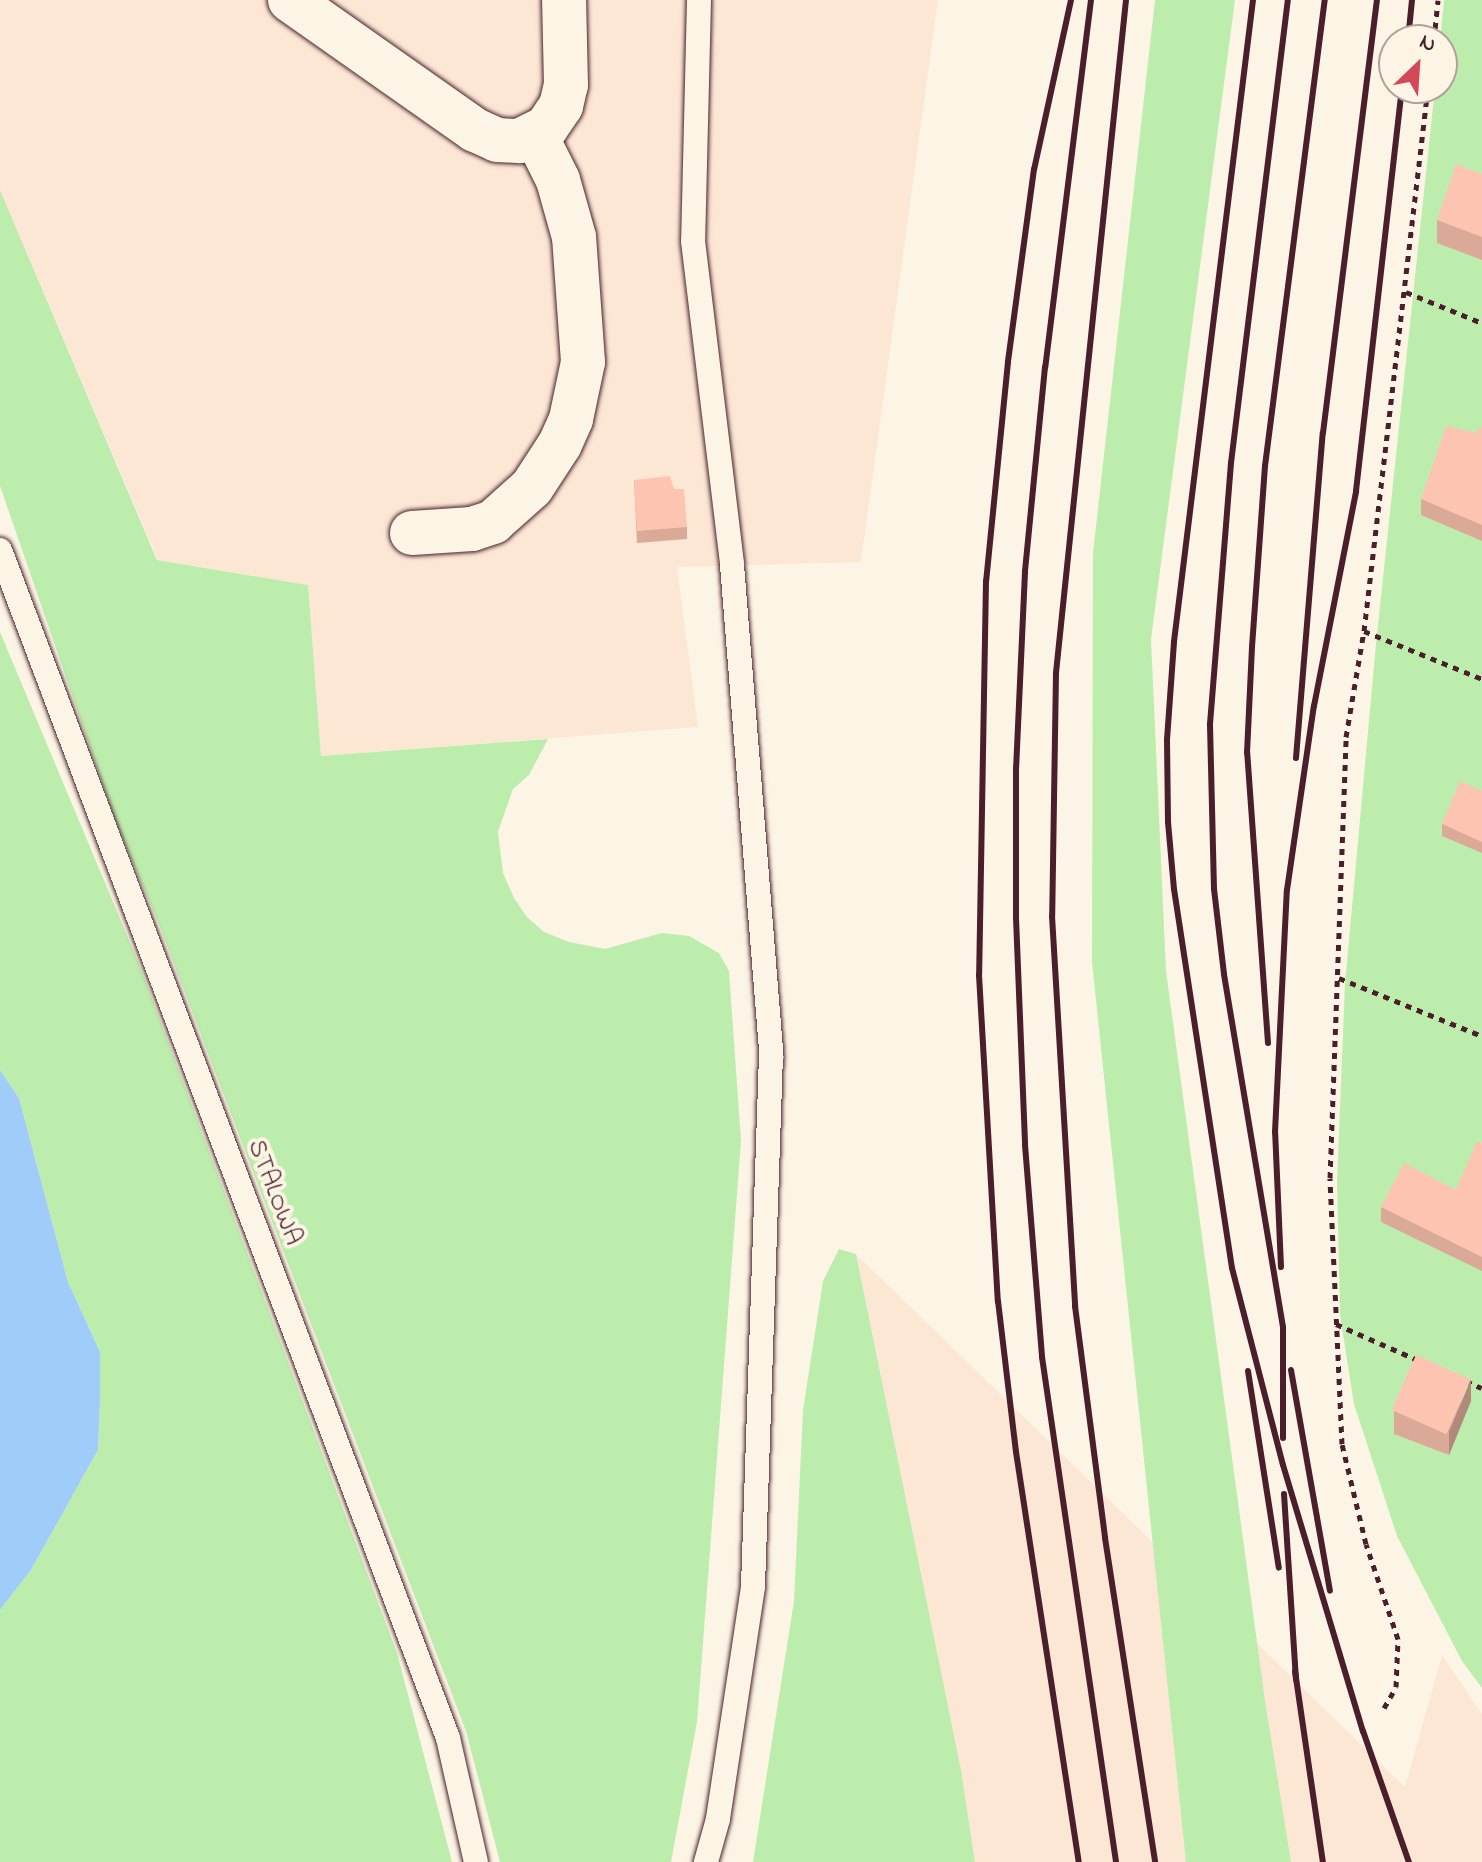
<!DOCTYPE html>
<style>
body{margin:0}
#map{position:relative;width:1482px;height:1862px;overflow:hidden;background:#fcf5e5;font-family:"Indie Flower",sans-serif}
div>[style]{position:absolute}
.built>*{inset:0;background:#fce7d5}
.green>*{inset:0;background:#bdedac}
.water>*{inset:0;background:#9fccf9}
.path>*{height:5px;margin-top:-2.5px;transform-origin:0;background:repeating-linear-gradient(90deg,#4a1f2b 0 6px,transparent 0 12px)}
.roads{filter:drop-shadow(0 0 2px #4a1f2b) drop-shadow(0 0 2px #4a1f2b)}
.service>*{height:24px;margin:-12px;padding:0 12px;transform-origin:12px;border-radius:12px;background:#fcf5e5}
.minor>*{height:44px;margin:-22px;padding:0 22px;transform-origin:22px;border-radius:22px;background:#fcf5e5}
.rail>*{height:6px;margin:-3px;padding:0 3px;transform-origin:3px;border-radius:3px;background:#4a1f2b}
.wall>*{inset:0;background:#daa998}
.shaded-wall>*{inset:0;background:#b18a7c}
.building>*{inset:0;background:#fdc5b1;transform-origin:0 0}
span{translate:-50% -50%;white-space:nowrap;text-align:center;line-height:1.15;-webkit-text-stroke:8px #fcf5e5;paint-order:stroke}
.street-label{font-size:26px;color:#4a1f2b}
.north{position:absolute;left:1378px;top:24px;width:80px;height:80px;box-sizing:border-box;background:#fcf5e5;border:2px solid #b59f9b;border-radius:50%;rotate:25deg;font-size:22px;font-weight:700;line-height:32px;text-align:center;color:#4a1f2b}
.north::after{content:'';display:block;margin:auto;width:28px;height:36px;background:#d1495b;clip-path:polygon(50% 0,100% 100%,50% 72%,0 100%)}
</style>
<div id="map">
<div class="built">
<div style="clip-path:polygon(0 0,938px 0,861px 562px,677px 567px,698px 727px,321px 756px,308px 585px,158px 560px,0 190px)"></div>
<div style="clip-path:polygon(856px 1254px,1405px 1787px,1442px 1655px,1482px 1714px,1482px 1862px,975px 1862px,961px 1770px)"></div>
</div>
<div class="green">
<div style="clip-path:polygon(1155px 0,1235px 0,1151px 639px,1166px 971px,1265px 1701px,1291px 1862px,1186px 1862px,1092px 962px,1093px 553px)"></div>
<div style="clip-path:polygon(1444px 0,1482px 0,1482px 1688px,1462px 1661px,1397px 1536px,1354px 1404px,1340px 1315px,1337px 1182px,1345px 984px,1376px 644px,1435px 88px,1442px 88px,1440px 40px)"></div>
<div style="clip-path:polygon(0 190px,157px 560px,308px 585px,321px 756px,548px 739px,529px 775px,513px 789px,498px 832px,503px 873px,514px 898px,527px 917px,544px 932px,569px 942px,605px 949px,662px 933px,689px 936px,719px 953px,729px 971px,741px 1141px,697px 1722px,671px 1862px,500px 1862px,466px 1731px,158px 922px,116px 822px,0 486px)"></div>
<div style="clip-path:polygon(0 632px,139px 964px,397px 1653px,452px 1862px,0 1862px,0 1610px,31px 1570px,98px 1450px,100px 1402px,100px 1352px,68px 1282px,19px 1098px,0 1070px)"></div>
<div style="clip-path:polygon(839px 1249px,856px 1254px,961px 1770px,975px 1862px,753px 1862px,794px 1601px,803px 1410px,823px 1281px)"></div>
</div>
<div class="water">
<div style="clip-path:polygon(0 1070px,19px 1098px,68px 1282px,100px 1352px,100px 1402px,98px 1450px,31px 1570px,0 1610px)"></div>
</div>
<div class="path">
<div style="left:1434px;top:40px;width:40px;rotate:-84.3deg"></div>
<div style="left:1406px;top:292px;width:82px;rotate:22.2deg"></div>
<div style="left:1364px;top:631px;width:127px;rotate:22.1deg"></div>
<div style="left:1339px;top:978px;width:154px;rotate:22.1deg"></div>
<div style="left:1336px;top:1324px;width:92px;rotate:23.8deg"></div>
<div style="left:1466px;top:1381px;width:17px;rotate:24deg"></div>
<div style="left:1384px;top:1708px;width:24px;rotate:-60deg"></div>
<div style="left:1396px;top:1687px;width:48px;rotate:-87.6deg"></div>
<div style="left:1398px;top:1639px;width:100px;rotate:-108.6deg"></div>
<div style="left:1366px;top:1544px;width:103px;rotate:-103.5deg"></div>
<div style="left:1342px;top:1444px;width:266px;rotate:-92.6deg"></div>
<div style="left:1330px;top:1178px;width:441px;rotate:-87.9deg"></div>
<div style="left:1346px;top:737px;width:108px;rotate:-80.4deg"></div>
<div style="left:1364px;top:631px;width:547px;rotate:-83.28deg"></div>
</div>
<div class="roads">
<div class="service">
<div style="left:699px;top:0;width:241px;rotate:91.4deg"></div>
<div style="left:693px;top:241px;width:326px;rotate:83.1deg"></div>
<div style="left:732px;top:565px;width:492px;rotate:85.4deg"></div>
<div style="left:771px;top:1055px;width:532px;rotate:91.94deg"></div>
<div style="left:753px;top:1587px;width:235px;rotate:98.6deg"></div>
<div style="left:718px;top:1819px;width:45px;rotate:105.6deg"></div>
<div style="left:0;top:550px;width:1270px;rotate:69.34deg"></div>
<div style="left:448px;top:1738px;width:127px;rotate:77.3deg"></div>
</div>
<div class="minor">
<div style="left:290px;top:0;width:226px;rotate:35.1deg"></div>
<div style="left:475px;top:130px;width:24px;rotate:24deg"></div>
<div style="left:497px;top:140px;width:22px;rotate:3deg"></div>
<div style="left:519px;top:141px;width:30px;rotate:-26deg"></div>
<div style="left:546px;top:128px;width:27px;rotate:-56deg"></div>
<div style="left:561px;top:106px;width:22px;rotate:-77deg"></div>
<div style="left:566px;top:85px;width:85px;rotate:-91.3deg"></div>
<div style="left:412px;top:533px;width:60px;rotate:-3.8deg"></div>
<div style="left:472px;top:529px;width:22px;rotate:-18deg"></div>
<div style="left:493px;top:522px;width:52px;rotate:-41.9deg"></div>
<div style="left:532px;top:487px;width:51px;rotate:-56.9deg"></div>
<div style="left:560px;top:444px;width:27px;rotate:-66deg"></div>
<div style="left:571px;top:419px;width:58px;rotate:-78.1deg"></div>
<div style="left:583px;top:362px;width:125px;rotate:-94.1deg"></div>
<div style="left:574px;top:237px;width:59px;rotate:-105.7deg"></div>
<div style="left:558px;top:180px;width:49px;rotate:-116.6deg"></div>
</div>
</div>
<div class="rail">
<div style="left:1071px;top:0;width:173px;rotate:102.3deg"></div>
<div style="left:1034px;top:169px;width:195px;rotate:97.7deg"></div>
<div style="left:1008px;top:362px;width:220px;rotate:95.7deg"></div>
<div style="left:986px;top:581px;width:394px;rotate:91deg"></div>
<div style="left:979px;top:975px;width:327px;rotate:86.7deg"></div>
<div style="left:998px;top:1301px;width:152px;rotate:83.2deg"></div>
<div style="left:1016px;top:1452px;width:415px;rotate:81.3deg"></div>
<div style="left:1091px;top:0;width:370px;rotate:97.1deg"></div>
<div style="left:1045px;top:367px;width:206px;rotate:95.6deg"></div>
<div style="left:1025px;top:572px;width:196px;rotate:92.6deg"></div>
<div style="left:1016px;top:768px;width:150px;rotate:90deg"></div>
<div style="left:1016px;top:918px;width:227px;rotate:87.7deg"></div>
<div style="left:1025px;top:1145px;width:213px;rotate:85.4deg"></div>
<div style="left:1042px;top:1357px;width:510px;rotate:81.66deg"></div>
<div style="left:1126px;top:0;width:677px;rotate:95.94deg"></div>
<div style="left:1056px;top:673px;width:243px;rotate:90.9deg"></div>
<div style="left:1052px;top:916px;width:391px;rotate:86.6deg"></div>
<div style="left:1075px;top:1306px;width:234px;rotate:82.6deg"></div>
<div style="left:1105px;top:1538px;width:328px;rotate:81.2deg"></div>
<div style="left:1253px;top:0;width:647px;rotate:97.02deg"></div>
<div style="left:1174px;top:642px;width:98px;rotate:94.1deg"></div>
<div style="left:1167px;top:740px;width:82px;rotate:89.3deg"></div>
<div style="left:1168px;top:822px;width:67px;rotate:84.9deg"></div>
<div style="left:1174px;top:889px;width:383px;rotate:81.3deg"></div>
<div style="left:1232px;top:1268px;width:203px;rotate:75.5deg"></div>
<div style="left:1283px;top:1465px;width:278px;rotate:73.3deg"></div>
<div style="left:1363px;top:1731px;width:139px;rotate:70.7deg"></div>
<div style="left:1408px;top:40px;width:40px;rotate:-84.3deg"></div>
<div style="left:1296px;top:758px;width:326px;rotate:-85.3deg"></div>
<div style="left:1323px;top:433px;width:436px;rotate:-82.9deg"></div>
<div style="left:1268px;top:1043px;width:291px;rotate:-94.1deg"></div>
<div style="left:1247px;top:753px;width:106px;rotate:-87.3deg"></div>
<div style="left:1252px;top:647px;width:181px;rotate:-85.9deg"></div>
<div style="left:1265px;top:466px;width:470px;rotate:-82.7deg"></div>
<div style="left:1281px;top:1267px;width:135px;rotate:-92.5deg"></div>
<div style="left:1275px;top:1132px;width:242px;rotate:-87.2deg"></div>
<div style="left:1287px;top:890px;width:186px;rotate:-81.7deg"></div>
<div style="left:1314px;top:706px;width:219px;rotate:-78.9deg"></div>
<div style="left:1356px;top:491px;width:406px;rotate:-83.5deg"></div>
<div style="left:1291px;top:1370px;width:224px;rotate:80deg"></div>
<div style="left:1248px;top:1371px;width:199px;rotate:81.1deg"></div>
<div style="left:1283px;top:1438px;width:111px;rotate:-90deg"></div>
<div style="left:1283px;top:1327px;width:358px;rotate:-99.5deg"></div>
<div style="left:1224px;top:974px;width:86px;rotate:-96.7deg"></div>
<div style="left:1214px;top:889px;width:165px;rotate:-91.4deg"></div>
<div style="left:1210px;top:724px;width:262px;rotate:-85.4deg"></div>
<div style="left:1231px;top:463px;width:466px;rotate:-83deg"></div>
<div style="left:1284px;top:1494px;width:186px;rotate:86.3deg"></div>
<div style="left:1295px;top:1671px;width:193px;rotate:81.7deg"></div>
</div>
<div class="wall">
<div style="clip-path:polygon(1482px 174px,1482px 260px,1437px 243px,1437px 220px)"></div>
<div style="clip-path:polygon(1482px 428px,1482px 541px,1421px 515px,1421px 499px)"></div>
<div style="clip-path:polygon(634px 480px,674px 489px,687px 527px,687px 539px,637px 543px)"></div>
<div style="clip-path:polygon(1482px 791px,1482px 853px,1442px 836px,1442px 824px)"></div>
<div style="clip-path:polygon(1482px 1144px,1482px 1271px,1381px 1222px,1381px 1207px,1456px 1190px)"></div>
<div style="clip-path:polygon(1471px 1401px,1449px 1455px,1394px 1434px,1394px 1411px)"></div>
</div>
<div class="shaded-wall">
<div style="clip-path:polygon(1471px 1379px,1471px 1401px,1449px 1455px,1449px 1432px)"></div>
</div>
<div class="building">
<div style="clip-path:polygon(1456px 164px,1482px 174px,1482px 237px,1437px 220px)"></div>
<div style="clip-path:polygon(1446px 426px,1477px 433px,1479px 427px,1482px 428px,1482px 525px,1421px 499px)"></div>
<div style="clip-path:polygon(670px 476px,674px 489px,684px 489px,687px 527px,637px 531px,634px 480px)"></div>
<div style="clip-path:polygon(1460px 781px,1482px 791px,1482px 842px,1442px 824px)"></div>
<div style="clip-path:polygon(1477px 1141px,1482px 1144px,1482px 1257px,1381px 1207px,1404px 1163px,1456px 1190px)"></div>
<div style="left:1416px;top:1355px;width:60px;height:60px;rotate:24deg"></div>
</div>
<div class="street-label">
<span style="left:273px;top:1193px;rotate:69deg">STALOWA</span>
</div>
<div class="north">N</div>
</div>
